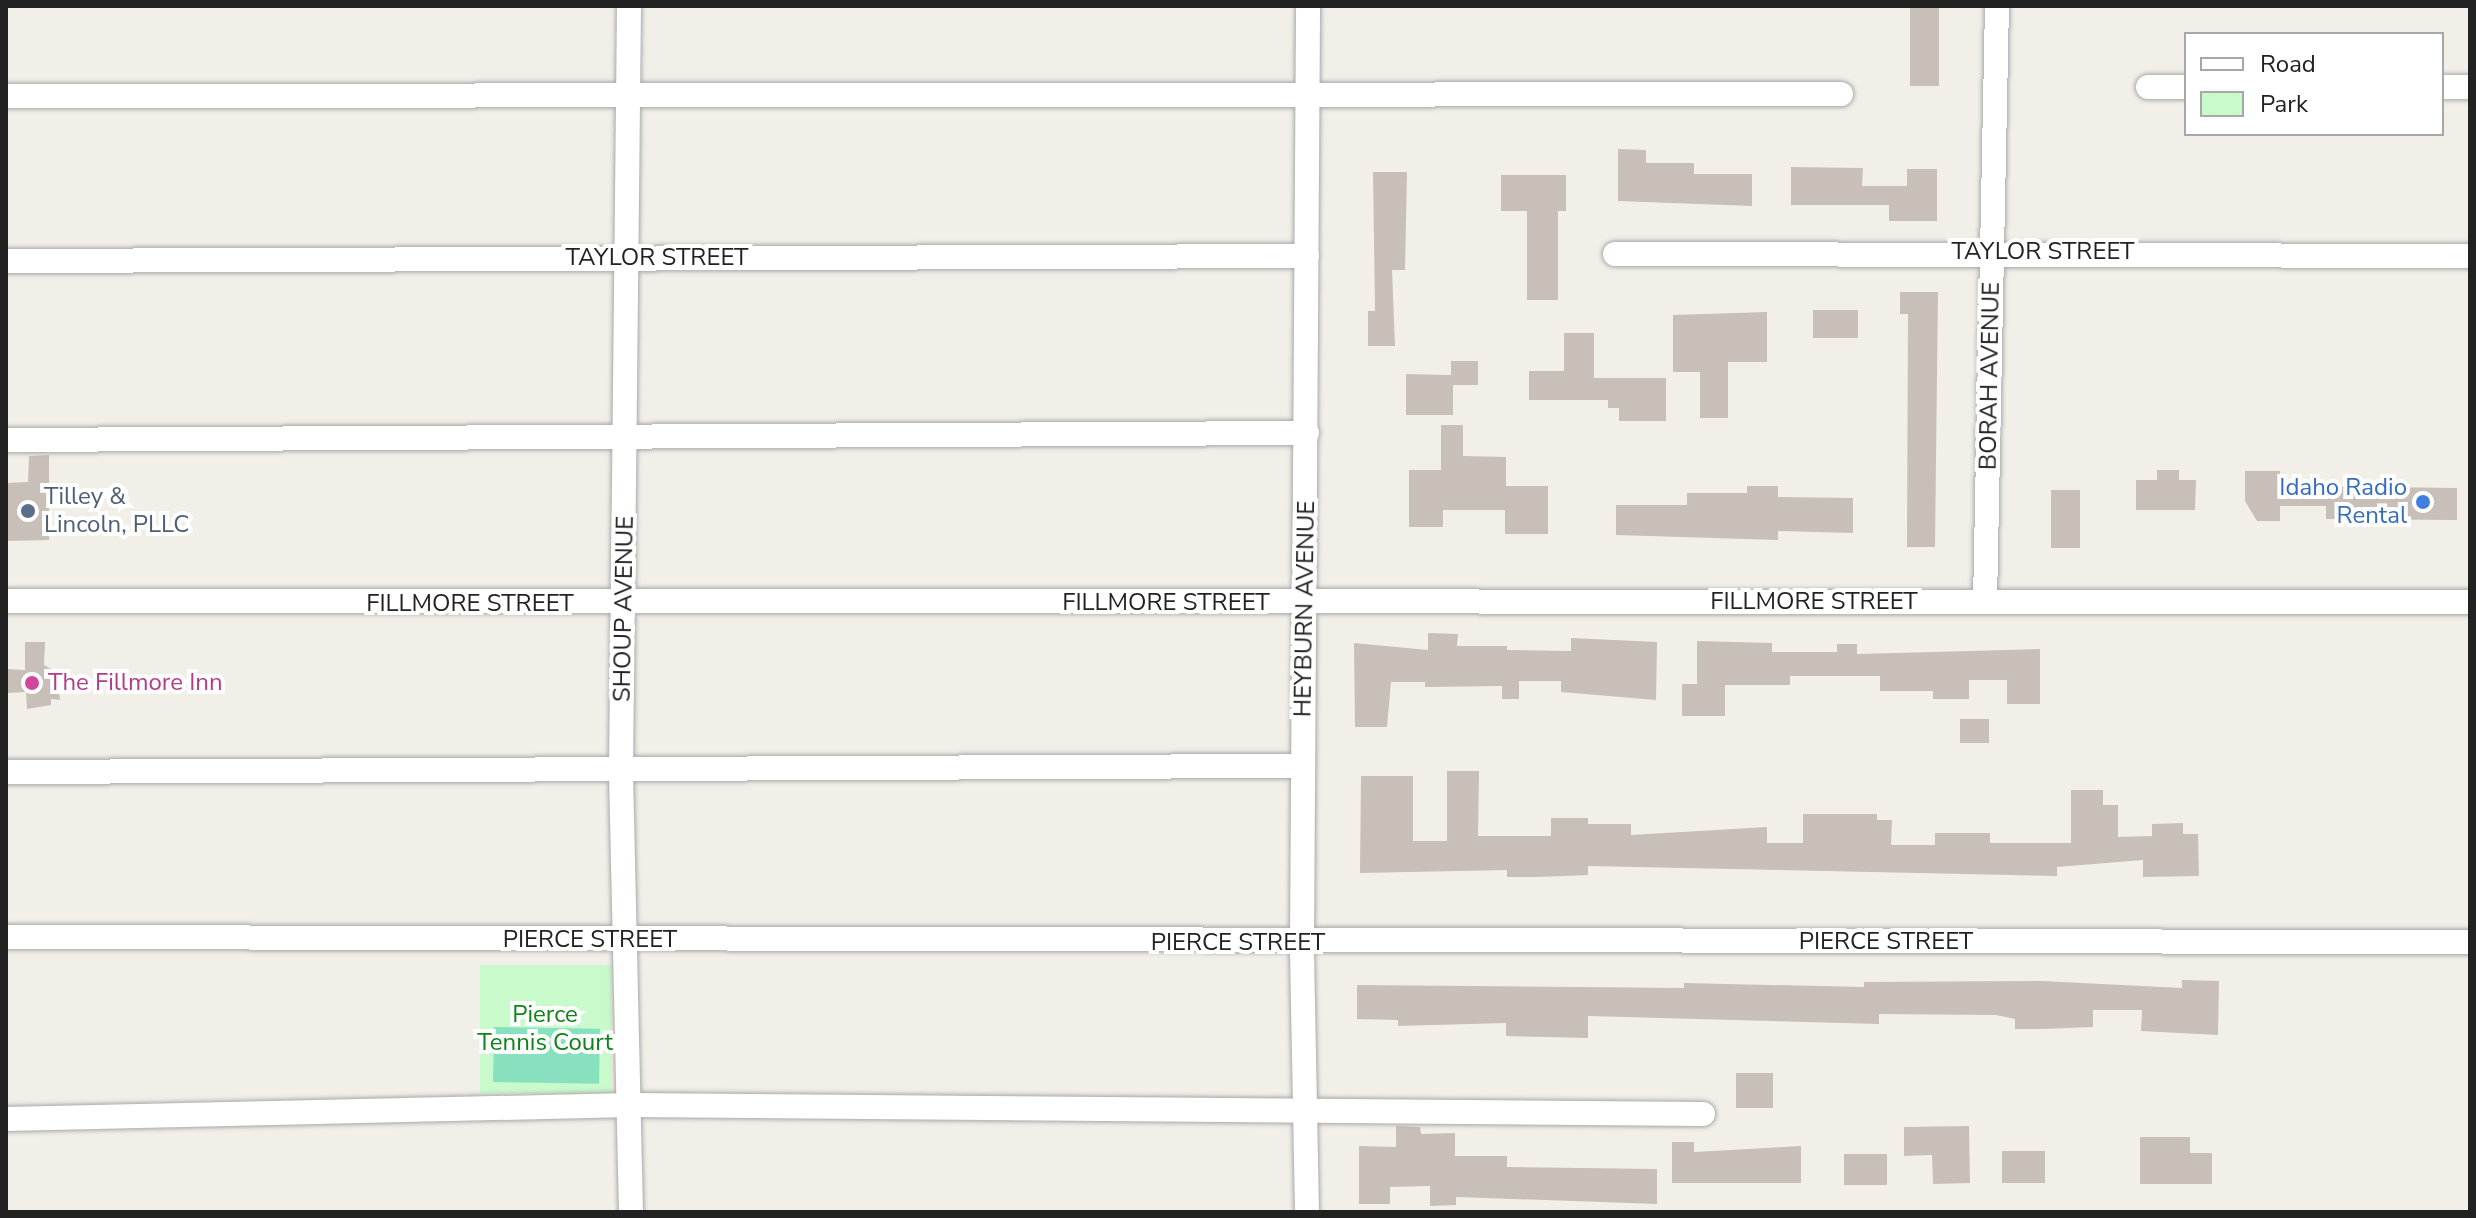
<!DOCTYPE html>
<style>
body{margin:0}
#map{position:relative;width:2476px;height:1218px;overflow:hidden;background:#f2efe9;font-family:"Nunito Sans",sans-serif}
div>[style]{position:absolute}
.park>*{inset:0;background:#c8facc;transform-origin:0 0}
.pitch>*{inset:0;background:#88e0be;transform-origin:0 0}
.building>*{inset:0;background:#c7bfb8;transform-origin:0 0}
.roads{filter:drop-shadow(0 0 2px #a9a9a9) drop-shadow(0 0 2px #a9a9a9)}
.minor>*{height:24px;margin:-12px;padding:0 12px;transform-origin:12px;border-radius:12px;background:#fff}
.dots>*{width:22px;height:22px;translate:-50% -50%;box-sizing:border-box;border:4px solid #fff;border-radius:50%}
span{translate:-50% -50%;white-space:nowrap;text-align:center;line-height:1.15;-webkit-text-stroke:8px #fff;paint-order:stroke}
.street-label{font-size:24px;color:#222}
.shop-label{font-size:24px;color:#366cbe}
.right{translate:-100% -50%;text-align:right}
.service-label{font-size:24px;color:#4e5e75}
.left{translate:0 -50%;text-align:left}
.hotel-label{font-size:24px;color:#b23c85}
.park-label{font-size:24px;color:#0c8416}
.frame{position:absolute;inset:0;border:8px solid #222;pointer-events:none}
.legend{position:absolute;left:2184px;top:32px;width:260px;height:104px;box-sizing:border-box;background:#fff;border:2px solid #a7a7a7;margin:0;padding:10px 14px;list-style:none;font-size:24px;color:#222}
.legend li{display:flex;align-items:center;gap:16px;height:40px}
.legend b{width:40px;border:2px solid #a7a7a7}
</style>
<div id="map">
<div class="park">
<div style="left:480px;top:965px;width:131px;height:128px"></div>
</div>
<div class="pitch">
<div style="left:494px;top:1027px;width:106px;height:55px;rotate:1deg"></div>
</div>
<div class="building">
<div style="left:1910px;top:6px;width:29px;height:80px"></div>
<div style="clip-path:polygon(1618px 149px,1646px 150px,1646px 163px,1694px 163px,1694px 174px,1752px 174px,1752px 206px,1618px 201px)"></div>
<div style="clip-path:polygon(1791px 167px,1863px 168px,1862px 186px,1907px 186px,1907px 169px,1937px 169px,1937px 221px,1889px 221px,1889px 205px,1791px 205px)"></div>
<div style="clip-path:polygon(1373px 172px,1407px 172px,1405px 270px,1392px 270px,1395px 346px,1368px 346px,1368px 311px,1375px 311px)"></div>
<div style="clip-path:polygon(1501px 175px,1566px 175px,1566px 211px,1558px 211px,1558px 300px,1527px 300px,1527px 211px,1501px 211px)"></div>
<div style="clip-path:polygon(1900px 292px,1938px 292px,1935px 547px,1907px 547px,1908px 314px,1900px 314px)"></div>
<div style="left:1813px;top:310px;width:45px;height:28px"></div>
<div style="clip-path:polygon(1767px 312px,1767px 362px,1728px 362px,1728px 418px,1700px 418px,1700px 372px,1673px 372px,1673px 315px)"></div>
<div style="clip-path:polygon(1564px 333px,1594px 333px,1594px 378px,1666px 378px,1666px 421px,1619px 421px,1619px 408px,1608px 408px,1608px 400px,1529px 400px,1529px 371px,1564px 371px)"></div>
<div style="clip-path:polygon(1451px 361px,1478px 361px,1478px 385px,1453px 385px,1453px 415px,1406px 415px,1406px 374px,1451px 375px)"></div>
<div style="clip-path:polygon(1441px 425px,1463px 425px,1463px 456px,1506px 457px,1506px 486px,1548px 486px,1548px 534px,1505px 534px,1505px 510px,1443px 510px,1443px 527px,1409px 527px,1409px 470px,1441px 470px)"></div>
<div style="clip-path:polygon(49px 455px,49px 540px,6px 541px,6px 483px,28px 482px,29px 456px)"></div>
<div style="clip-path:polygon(2157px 470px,2179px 470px,2179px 480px,2196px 480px,2195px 510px,2136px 510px,2136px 480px,2157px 480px)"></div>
<div style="clip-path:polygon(2245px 471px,2280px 471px,2280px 483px,2296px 486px,2457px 488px,2457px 520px,2326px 519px,2326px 506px,2280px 506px,2280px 521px,2257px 521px,2245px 501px)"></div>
<div style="clip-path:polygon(1747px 486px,1778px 486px,1778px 497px,1853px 498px,1853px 533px,1778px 531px,1778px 540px,1616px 535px,1616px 505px,1687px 505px,1687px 493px,1747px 493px)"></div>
<div style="left:2051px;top:490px;width:29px;height:58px"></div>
<div style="clip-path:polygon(1428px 633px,1458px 634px,1457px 646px,1507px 646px,1507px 650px,1571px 651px,1571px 638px,1657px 642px,1656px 700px,1561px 692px,1561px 681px,1519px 681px,1519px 699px,1502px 699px,1502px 686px,1425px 687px,1425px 682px,1391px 682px,1387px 727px,1355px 727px,1354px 643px,1428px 650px)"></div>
<div style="clip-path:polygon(1697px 641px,1772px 643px,1772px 652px,1837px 652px,1837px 644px,1857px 644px,1857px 654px,2040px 649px,2040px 704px,2007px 704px,2007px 680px,1969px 680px,1969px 699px,1933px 699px,1933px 691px,1880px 691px,1880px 676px,1790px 676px,1790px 685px,1725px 685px,1725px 716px,1682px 716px,1682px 684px,1697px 684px)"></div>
<div style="clip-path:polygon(25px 642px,45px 642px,44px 665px,58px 673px,60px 700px,51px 699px,51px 705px,27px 709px,26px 692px,6px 693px,6px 669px,25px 670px)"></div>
<div style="left:1960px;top:719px;width:29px;height:24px"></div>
<div style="clip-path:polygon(1447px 771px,1479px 771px,1478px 836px,1551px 836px,1551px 818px,1588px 818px,1588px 824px,1631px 824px,1631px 835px,1767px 827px,1767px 843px,1803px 843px,1803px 814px,1877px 814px,1877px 820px,1892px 820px,1891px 845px,1935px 845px,1935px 833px,1990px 833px,1990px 843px,2071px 843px,2071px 790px,2103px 790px,2103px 805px,2118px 805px,2118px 837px,2152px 836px,2152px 824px,2183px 823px,2183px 834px,2198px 834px,2199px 876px,2143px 877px,2143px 860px,2057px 867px,2057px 876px,1588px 866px,1588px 875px,1537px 877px,1507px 877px,1507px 870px,1360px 873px,1361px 776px,1413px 776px,1413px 841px,1447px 841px)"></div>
<div style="clip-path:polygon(2182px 980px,2219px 981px,2218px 1035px,2141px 1031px,2142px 1010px,2093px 1010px,2093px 1027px,2042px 1029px,2015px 1029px,2015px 1019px,1996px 1015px,1879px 1014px,1879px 1024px,1588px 1016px,1588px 1038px,1506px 1036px,1506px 1023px,1398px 1026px,1398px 1020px,1357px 1019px,1357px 985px,1684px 988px,1684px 983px,1864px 987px,1864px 982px,2042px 981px,2182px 988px)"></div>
<div style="left:1736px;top:1073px;width:37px;height:35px"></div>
<div style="clip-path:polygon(1396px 1126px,1420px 1127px,1421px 1134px,1455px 1133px,1455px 1156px,1507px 1156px,1507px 1167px,1657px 1169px,1657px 1204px,1456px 1197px,1456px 1205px,1430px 1206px,1430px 1186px,1390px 1187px,1390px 1204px,1359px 1204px,1359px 1146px,1396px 1147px)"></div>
<div style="clip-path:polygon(1969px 1126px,1970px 1183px,1933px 1184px,1932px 1155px,1904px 1156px,1904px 1127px)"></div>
<div style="clip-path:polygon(2140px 1137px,2190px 1137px,2190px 1153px,2212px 1153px,2212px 1184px,2140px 1184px)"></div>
<div style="clip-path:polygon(1672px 1142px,1694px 1142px,1694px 1152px,1801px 1146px,1801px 1183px,1672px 1183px)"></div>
<div style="left:2002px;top:1151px;width:43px;height:32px"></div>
<div style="left:1844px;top:1154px;width:43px;height:31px"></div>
</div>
<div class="roads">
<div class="minor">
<div style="left:629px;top:6px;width:767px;rotate:90.6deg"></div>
<div style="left:621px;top:773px;width:439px;rotate:88.7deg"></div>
<div style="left:2148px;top:87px;width:38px"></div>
<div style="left:2442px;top:87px;width:28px"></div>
<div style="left:6px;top:96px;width:1835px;rotate:-0.06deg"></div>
<div style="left:1615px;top:254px;width:855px;rotate:0.13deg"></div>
<div style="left:6px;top:261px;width:1301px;rotate:-0.22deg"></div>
<div style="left:6px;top:440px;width:1301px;rotate:-0.31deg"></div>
<div style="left:6px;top:601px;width:2464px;rotate:0.02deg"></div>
<div style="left:1985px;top:602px;width:596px;rotate:-88.85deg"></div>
<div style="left:6px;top:772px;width:1296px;rotate:-0.27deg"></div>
<div style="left:6px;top:937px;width:2464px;rotate:0.12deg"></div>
<div style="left:6px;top:1119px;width:625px;rotate:-1.28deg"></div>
<div style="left:631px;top:1105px;width:1072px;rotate:0.48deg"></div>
<div style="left:1307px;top:1212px;width:269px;rotate:-91.1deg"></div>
<div style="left:1302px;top:943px;width:937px;rotate:-89.63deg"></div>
</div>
</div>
<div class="dots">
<div style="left:2423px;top:502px;background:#3f7fe0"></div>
<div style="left:28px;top:511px;background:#5c6f8a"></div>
<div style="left:32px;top:683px;background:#d1479c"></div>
</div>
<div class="street-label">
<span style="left:2043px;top:252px">TAYLOR STREET</span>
<span style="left:657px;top:258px">TAYLOR STREET</span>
<span style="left:1990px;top:376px;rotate:-89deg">BORAH AVENUE</span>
<span style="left:1814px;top:602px">FILLMORE STREET</span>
<span style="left:1166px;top:603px">FILLMORE STREET</span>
<span style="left:470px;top:604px">FILLMORE STREET</span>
<span style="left:624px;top:609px;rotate:-89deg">SHOUP AVENUE</span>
<span style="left:1305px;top:609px;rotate:-89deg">HEYBURN AVENUE</span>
<span style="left:590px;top:940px">PIERCE STREET</span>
<span style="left:1886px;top:942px">PIERCE STREET</span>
<span style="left:1238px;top:943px">PIERCE STREET</span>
</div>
<div class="shop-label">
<span class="right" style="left:2407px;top:502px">Idaho Radio<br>Rental</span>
</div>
<div class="service-label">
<span class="left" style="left:44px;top:511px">Tilley &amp;<br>Lincoln, PLLC</span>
</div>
<div class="hotel-label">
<span class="left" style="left:48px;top:683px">The Fillmore Inn</span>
</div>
<div class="park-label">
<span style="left:545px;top:1029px">Pierce<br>Tennis Court</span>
</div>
<div class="frame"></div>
<ul class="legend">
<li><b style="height:10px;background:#fff"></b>Road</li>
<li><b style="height:22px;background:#c8facc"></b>Park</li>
</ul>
</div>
